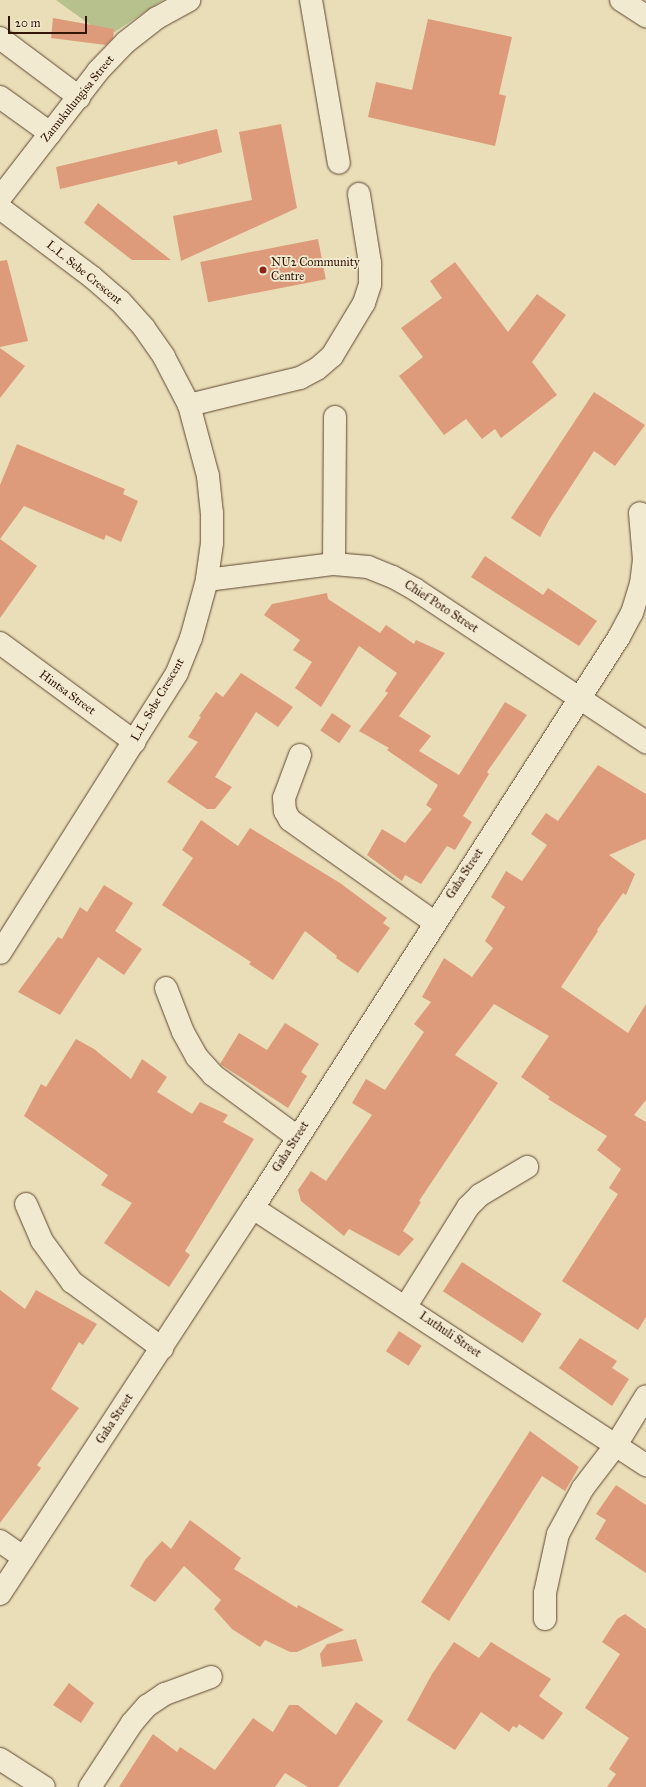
<!DOCTYPE html>
<style>
body{margin:0}
#map{position:relative;width:646px;height:1787px;overflow:hidden;background:#e9deb8;font-family:"IM FELL Great Primer",serif}
div>[style]{position:absolute}
.green>*{inset:0;background:#b7c18e}
.building>*{inset:0;background:#dd9b7b;transform-origin:0 0}
.roads{filter:drop-shadow(0 0 1px #604731) drop-shadow(0 0 1px #604731)}
.minor>*{height:22px;margin:-11px;padding:0 11px;transform-origin:11px;border-radius:11px;background:#f1ead1}
.dots>*{width:11px;height:11px;translate:-50% -50%;box-sizing:border-box;border:2px solid #f1ead1;border-radius:50%}
span{translate:-50% -50%;white-space:nowrap;text-align:center;line-height:1.15;-webkit-text-stroke:3.5px #f1ead1;paint-order:stroke}
.street-label{font-size:12px;color:#321504}
.poi-label{font-size:12px;color:#321504}
.left{translate:0 -50%;text-align:left}
.scale{position:absolute;left:8px;top:16px;width:79px;height:18px;box-sizing:border-box;border:2px solid #321504;border-top:0;padding-left:5px;font-size:12px;line-height:14px;white-space:nowrap;color:#321504;-webkit-text-stroke:3px #f1ead1;paint-order:stroke}
</style>
<div id="map">
<div class="green">
<div style="clip-path:polygon(56px 0,163px 0,107px 37px)"></div>
</div>
<div class="building">
<div style="clip-path:polygon(53px 18px,114px 29px,113px 38px,106px 45px,51px 38px)"></div>
<div style="clip-path:polygon(428px 19px,512px 37px,499px 94px,506px 96px,495px 146px,368px 117px,376px 82px,412px 90px)"></div>
<div style="clip-path:polygon(281px 124px,297px 208px,181px 261px,173px 216px,252px 200px,239px 132px)"></div>
<div style="clip-path:polygon(217px 129px,222px 152px,178px 165px,177px 161px,60px 189px,56px 167px)"></div>
<div style="clip-path:polygon(98px 203px,171px 260px,132px 260px,84px 223px)"></div>
<div style="left:318px;top:239px;width:41px;height:120px;rotate:79deg"></div>
<div style="clip-path:polygon(7px 260px,28px 341px,0 347px,0 261px)"></div>
<div style="clip-path:polygon(455px 262px,508px 332px,537px 294px,566px 315px,532px 362px,557px 395px,501px 438px,495px 429px,482px 439px,466px 419px,444px 435px,399px 376px,423px 357px,401px 328px,442px 298px,430px 281px)"></div>
<div style="clip-path:polygon(0 348px,25px 366px,0 398px)"></div>
<div style="clip-path:polygon(594px 392px,645px 425px,615px 466px,594px 451px,549px 520px,540px 537px,511px 518px)"></div>
<div style="clip-path:polygon(17px 444px,125px 489px,123px 494px,138px 501px,121px 542px,106px 535px,104px 540px,24px 506px,0 539px,37px 566px,0 618px,0 485px)"></div>
<div style="clip-path:polygon(485px 556px,543px 595px,548px 588px,597px 621px,579px 646px,471px 577px)"></div>
<div style="clip-path:polygon(327px 593px,328px 599px,380px 633px,386px 625px,414px 644px,416px 640px,445px 653px,399px 716px,431px 736px,419px 751px,459px 775px,505px 702px,527px 715px,487px 772px,489px 774px,463px 816px,472px 822px,455px 850px,447px 846px,421px 884px,405px 875px,402px 881px,367px 855px,382px 829px,405px 843px,432px 809px,426px 805px,438px 785px,387px 750px,389px 748px,359px 731px,388px 693px,385px 691px,397px 673px,359px 646px,321px 707px,295px 688px,312px 662px,293px 650px,300px 640px,264px 615px,272px 604px)"></div>
<div style="clip-path:polygon(241px 673px,293px 707px,278px 727px,256px 712px,215px 777px,232px 787px,215px 809px,207px 809px,167px 782px,198px 742px,188px 737px,201px 717px,199px 716px,216px 692px,223px 697px)"></div>
<div style="left:332px;top:713px;width:23px;height:21px;rotate:34deg"></div>
<div style="clip-path:polygon(598px 765px,646px 794px,646px 839px,609px 855px,635px 874px,626px 895px,623px 893px,597px 930px,598px 931px,561px 987px,628px 1033px,646px 1004px,646px 1100px,634px 1115px,646px 1122px,646px 1317px,638px 1330px,562px 1281px,618px 1194px,609px 1188px,621px 1169px,597px 1150px,607px 1136px,548px 1099px,550px 1097px,521px 1077px,549px 1036px,494px 1004px,455px 1055px,498px 1083px,419px 1201px,421px 1202px,403px 1231px,414px 1239px,399px 1256px,349px 1229px,344px 1236px,301px 1201px,298px 1190px,311px 1171px,326px 1181px,372px 1115px,352px 1103px,366px 1079px,385px 1090px,424px 1032px,414px 1024px,431px 1002px,422px 997px,444px 958px,472px 977px,493px 948px,485px 941px,505px 907px,491px 897px,506px 871px,522px 881px,547px 845px,531px 834px,546px 813px,558px 821px)"></div>
<div style="clip-path:polygon(201px 820px,238px 846px,250px 828px,340px 883px,387px 918px,383px 923px,390px 928px,358px 973px,336px 958px,337px 956px,305px 931px,273px 980px,249px 964px,251px 962px,162px 905px,193px 858px,182px 850px)"></div>
<div style="clip-path:polygon(104px 885px,133px 903px,115px 931px,142px 949px,124px 975px,98px 957px,60px 1015px,18px 992px,58px 937px,62px 939px,80px 907px,87px 912px)"></div>
<div style="clip-path:polygon(285px 1023px,319px 1044px,301px 1072px,307px 1076px,288px 1108px,220px 1064px,239px 1033px,267px 1050px)"></div>
<div style="clip-path:polygon(76px 1039px,94px 1049px,131px 1079px,142px 1059px,167px 1077px,157px 1092px,192px 1114px,200px 1102px,228px 1115px,223px 1122px,254px 1139px,185px 1251px,190px 1255px,169px 1287px,104px 1243px,132px 1203px,101px 1185px,108px 1175px,24px 1116px,41px 1084px,46px 1087px)"></div>
<div style="left:462px;top:1262px;width:95px;height:35px;rotate:33deg"></div>
<div style="clip-path:polygon(0 1290px,25px 1309px,36px 1290px,97px 1324px,83px 1345px,79px 1342px,51px 1389px,79px 1408px,37px 1465px,41px 1468px,0 1523px)"></div>
<div style="left:399px;top:1331px;width:27px;height:24px;rotate:33deg"></div>
<div style="clip-path:polygon(580px 1338px,617px 1361px,612px 1368px,629px 1379px,612px 1406px,559px 1368px)"></div>
<div style="clip-path:polygon(530px 1431px,579px 1467px,565px 1491px,542px 1476px,449px 1621px,421px 1602px)"></div>
<div style="clip-path:polygon(616px 1485px,646px 1505px,646px 1573px,595px 1539px,606px 1520px,596px 1514px)"></div>
<div style="clip-path:polygon(190px 1520px,241px 1558px,234px 1569px,297px 1608px,298px 1605px,344px 1630px,297px 1652px,290px 1652px,265px 1640px,260px 1647px,232px 1629px,214px 1609px,221px 1600px,184px 1566px,155px 1602px,130px 1586px,145px 1560px,162px 1541px,171px 1549px)"></div>
<div style="clip-path:polygon(625px 1614px,646px 1629px,646px 1787px,607px 1787px,616px 1774px,609px 1769px,629px 1738px,585px 1708px,620px 1654px,602px 1642px,617px 1619px)"></div>
<div style="clip-path:polygon(356px 1639px,363px 1661px,322px 1667px,320px 1654px,327px 1644px)"></div>
<div style="clip-path:polygon(454px 1642px,479px 1658px,491px 1642px,551px 1679px,539px 1696px,563px 1713px,543px 1740px,519px 1724px,517px 1728px,513px 1726px,509px 1732px,481px 1712px,455px 1750px,407px 1720px,432px 1674px)"></div>
<div style="clip-path:polygon(69px 1683px,94px 1703px,81px 1723px,53px 1705px)"></div>
<div style="clip-path:polygon(356px 1702px,383px 1721px,338px 1787px,308px 1787px,285px 1773px,275px 1787px,119px 1787px,153px 1734px,177px 1752px,180px 1747px,215px 1770px,253px 1718px,273px 1732px,289px 1705px,298px 1705px,336px 1735px)"></div>
</div>
<div class="roads">
<div class="minor">
<div style="left:311px;top:0;width:165px;rotate:80.3deg"></div>
<div style="left:621px;top:0;width:30px;rotate:33deg"></div>
<div style="left:0;top:38px;width:99px;rotate:36.8deg"></div>
<div style="left:0;top:97px;width:62px;rotate:35.8deg"></div>
<div style="left:0;top:198px;width:160px;rotate:-52.3deg"></div>
<div style="left:98px;top:71px;width:40px;rotate:-46deg"></div>
<div style="left:126px;top:42px;width:39px;rotate:-38deg"></div>
<div style="left:157px;top:18px;width:37px;rotate:-29deg"></div>
<div style="left:0;top:208px;width:115px;rotate:36.9deg"></div>
<div style="left:92px;top:277px;width:37px;rotate:41deg"></div>
<div style="left:120px;top:301px;width:36px;rotate:48deg"></div>
<div style="left:144px;top:328px;width:35px;rotate:55deg"></div>
<div style="left:164px;top:357px;width:54px;rotate:62.5deg"></div>
<div style="left:189px;top:405px;width:73px;rotate:75deg"></div>
<div style="left:208px;top:476px;width:37px;rotate:84deg"></div>
<div style="left:212px;top:513px;width:30px;rotate:90deg"></div>
<div style="left:212px;top:543px;width:37px;rotate:98deg"></div>
<div style="left:207px;top:580px;width:60px;rotate:105.4deg"></div>
<div style="left:191px;top:638px;width:38px;rotate:112deg"></div>
<div style="left:177px;top:673px;width:331px;rotate:122.3deg"></div>
<div style="left:189px;top:405px;width:114px;rotate:-13.7deg"></div>
<div style="left:300px;top:378px;width:19px;rotate:-28deg"></div>
<div style="left:317px;top:369px;width:20px;rotate:-41deg"></div>
<div style="left:332px;top:356px;width:62px;rotate:-58.9deg"></div>
<div style="left:364px;top:303px;width:20px;rotate:-72deg"></div>
<div style="left:370px;top:284px;width:21px;rotate:-90deg"></div>
<div style="left:370px;top:263px;width:70px;rotate:-99.1deg"></div>
<div style="left:334px;top:564px;width:147px;rotate:-89.6deg"></div>
<div style="left:207px;top:580px;width:128px;rotate:-7.2deg"></div>
<div style="left:334px;top:564px;width:34px;rotate:5deg"></div>
<div style="left:368px;top:567px;width:27px;rotate:22deg"></div>
<div style="left:393px;top:577px;width:26px;rotate:29deg"></div>
<div style="left:416px;top:590px;width:276px;rotate:33.5deg"></div>
<div style="left:0;top:643px;width:167px;rotate:36.3deg"></div>
<div style="left:300px;top:755px;width:46px;rotate:110.4deg"></div>
<div style="left:284px;top:798px;width:13px;rotate:86deg"></div>
<div style="left:285px;top:811px;width:10px;rotate:61deg"></div>
<div style="left:290px;top:820px;width:176px;rotate:35.3deg"></div>
<div style="left:166px;top:988px;width:47px;rotate:68.9deg"></div>
<div style="left:183px;top:1032px;width:29px;rotate:61deg"></div>
<div style="left:197px;top:1057px;width:24px;rotate:48deg"></div>
<div style="left:213px;top:1075px;width:104px;rotate:36.4deg"></div>
<div style="left:26px;top:1204px;width:40px;rotate:66.6deg"></div>
<div style="left:42px;top:1241px;width:51px;rotate:53.8deg"></div>
<div style="left:72px;top:1282px;width:112px;rotate:36.3deg"></div>
<div style="left:253px;top:1208px;width:470px;rotate:33.2deg"></div>
<div style="left:406px;top:1306px;width:117px;rotate:-57.9deg"></div>
<div style="left:468px;top:1207px;width:17px;rotate:-45deg"></div>
<div style="left:480px;top:1195px;width:55px;rotate:-30.8deg"></div>
<div style="left:0;top:1541px;width:29px;rotate:35deg"></div>
<div style="left:0;top:1594px;width:462px;rotate:-56.8deg"></div>
<div style="left:253px;top:1208px;width:678px;rotate:-57.34deg"></div>
<div style="left:619px;top:637px;width:27px;rotate:-62deg"></div>
<div style="left:632px;top:613px;width:30px;rotate:-73deg"></div>
<div style="left:641px;top:584px;width:24px;rotate:-83deg"></div>
<div style="left:644px;top:560px;width:47px;rotate:-94.9deg"></div>
<div style="left:545px;top:1619px;width:26px;rotate:-90deg"></div>
<div style="left:545px;top:1593px;width:60px;rotate:-77.6deg"></div>
<div style="left:558px;top:1534px;width:52px;rotate:-61.5deg"></div>
<div style="left:583px;top:1488px;width:54px;rotate:-52.5deg"></div>
<div style="left:616px;top:1445px;width:57px;rotate:-58.5deg"></div>
<div style="left:0;top:1759px;width:52px;rotate:32.5deg"></div>
<div style="left:90px;top:1787px;width:77px;rotate:-56.7deg"></div>
<div style="left:132px;top:1723px;width:23px;rotate:-49deg"></div>
<div style="left:147px;top:1706px;width:22px;rotate:-34deg"></div>
<div style="left:165px;top:1694px;width:49px;rotate:-20.3deg"></div>
</div>
</div>
<div class="dots">
<div style="left:263px;top:270px;background:#8f2418"></div>
</div>
<div class="street-label">
<span style="left:78px;top:99px;rotate:-51deg">Zamukulungisa Street</span>
<span style="left:84px;top:273px;rotate:39deg">L.L. Sebe Crescent</span>
<span style="left:441px;top:607px;rotate:33deg">Chief Poto Street</span>
<span style="left:67px;top:693px;rotate:36deg">Hintsa Street</span>
<span style="left:158px;top:700px;rotate:-60deg">L.L. Sebe Crescent</span>
<span style="left:465px;top:874px;rotate:-57deg">Gaba Street</span>
<span style="left:291px;top:1147px;rotate:-58deg">Gaba Street</span>
<span style="left:450px;top:1335px;rotate:34deg">Luthuli Street</span>
<span style="left:115px;top:1419px;rotate:-57deg">Gaba Street</span>
</div>
<div class="poi-label">
<span class="left" style="left:271px;top:270px">NU2 Community<br>Centre</span>
</div>
<div class="scale">20 m</div>
</div>
